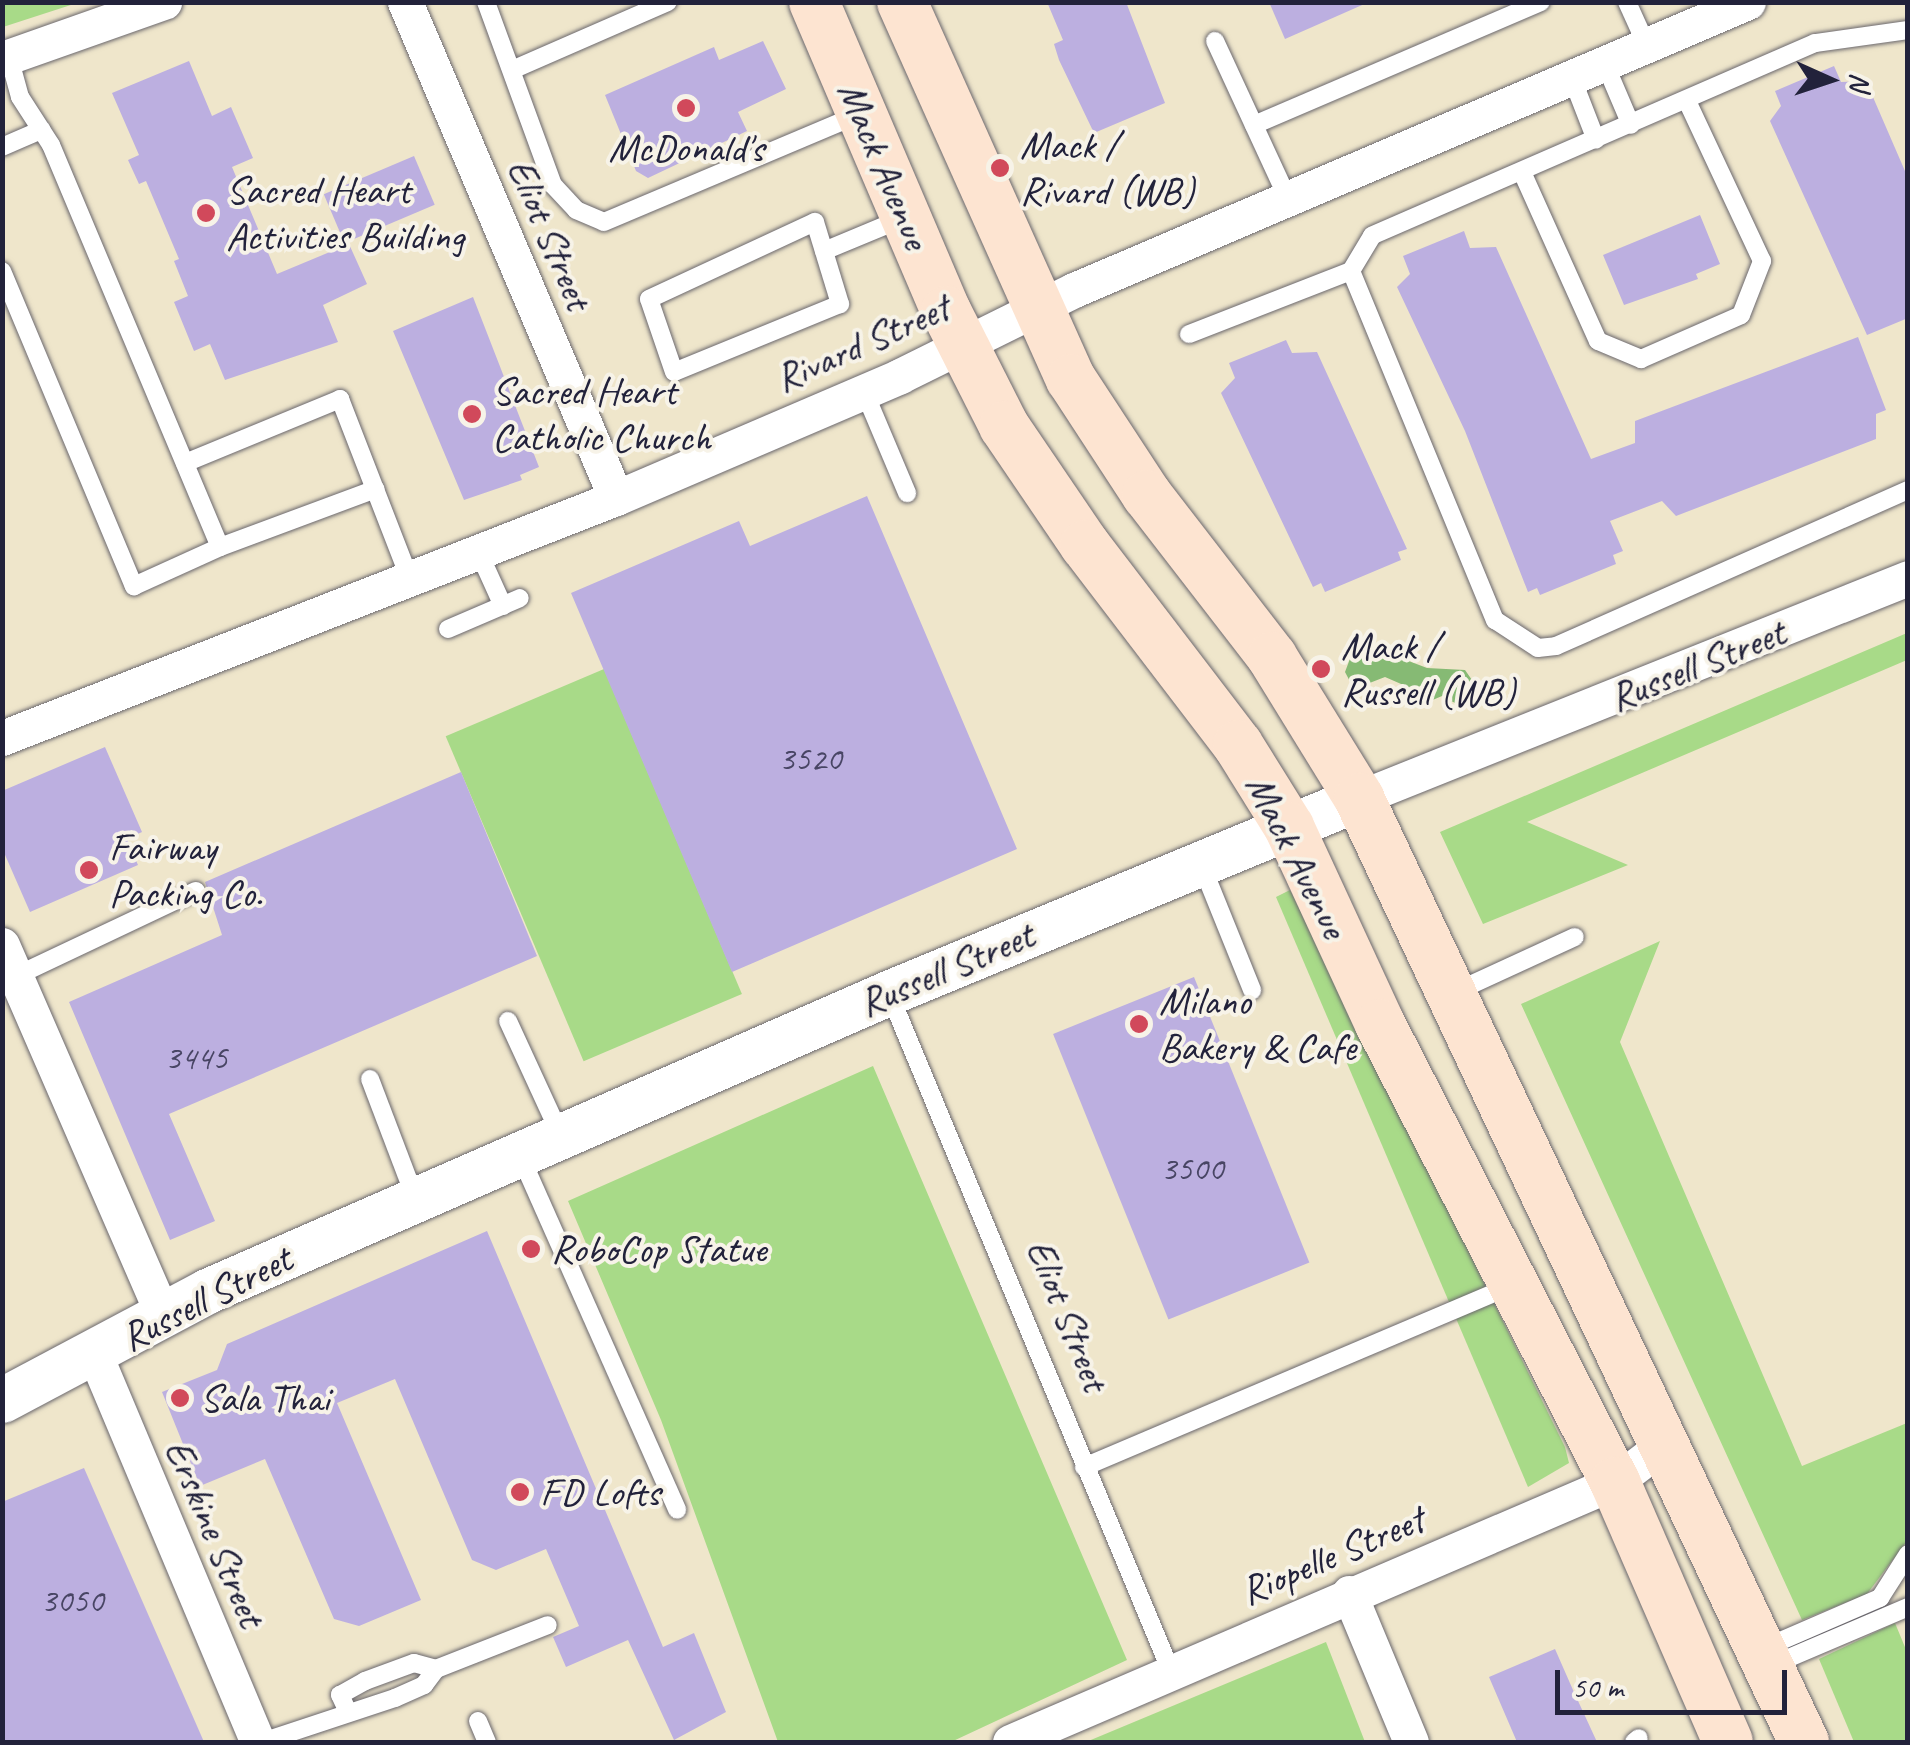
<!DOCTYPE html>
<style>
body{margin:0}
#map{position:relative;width:1910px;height:1745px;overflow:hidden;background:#efe6cb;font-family:Caveat,sans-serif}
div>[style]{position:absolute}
.green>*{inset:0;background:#a8da88;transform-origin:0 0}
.forest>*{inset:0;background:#86ba74}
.building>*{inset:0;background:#bcafe0;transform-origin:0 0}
.roads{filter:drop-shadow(0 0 2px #6a676d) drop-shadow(0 0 2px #6a676d)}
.service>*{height:18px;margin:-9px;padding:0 9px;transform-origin:9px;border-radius:9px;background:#fff}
.minor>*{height:35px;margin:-17.5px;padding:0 17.5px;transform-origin:17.5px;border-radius:17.5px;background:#fff}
.tertiary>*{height:45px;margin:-22.5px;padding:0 22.5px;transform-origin:22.5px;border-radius:22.5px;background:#fff}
.secondary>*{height:50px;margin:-25px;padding:0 25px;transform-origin:25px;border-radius:25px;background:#fde4d1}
.dots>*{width:28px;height:28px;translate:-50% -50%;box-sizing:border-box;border:5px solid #f7f3e8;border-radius:50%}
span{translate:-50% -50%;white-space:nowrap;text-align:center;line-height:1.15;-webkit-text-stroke:8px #f7f3e8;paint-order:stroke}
.number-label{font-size:35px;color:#484564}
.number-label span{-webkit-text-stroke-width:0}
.poi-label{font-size:40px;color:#22223b}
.left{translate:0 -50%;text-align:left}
.street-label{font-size:40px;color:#22223b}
.frame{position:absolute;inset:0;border:5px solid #22223b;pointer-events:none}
.north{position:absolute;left:1780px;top:30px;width:100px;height:100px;-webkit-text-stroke:8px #f7f3e8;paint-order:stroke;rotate:93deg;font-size:28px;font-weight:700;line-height:40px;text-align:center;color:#22223b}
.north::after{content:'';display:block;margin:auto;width:35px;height:45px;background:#22223b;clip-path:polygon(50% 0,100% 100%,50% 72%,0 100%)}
.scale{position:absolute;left:1555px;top:1670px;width:232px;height:45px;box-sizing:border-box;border:5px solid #22223b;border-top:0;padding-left:12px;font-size:30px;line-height:35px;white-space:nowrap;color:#22223b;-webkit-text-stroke:8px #f7f3e8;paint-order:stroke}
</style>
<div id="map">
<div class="green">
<div style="clip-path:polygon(3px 2px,77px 2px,77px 3px,3px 27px)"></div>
<div style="clip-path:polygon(1907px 633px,1907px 660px,1527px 822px,1628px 865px,1483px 924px,1440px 832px)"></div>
<div style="left:604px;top:669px;width:353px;height:172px;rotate:67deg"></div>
<div style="clip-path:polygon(1290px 890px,1565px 1447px,1569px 1463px,1528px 1487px,1276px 897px)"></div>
<div style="clip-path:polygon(1660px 941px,1620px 1042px,1802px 1466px,1907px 1423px,1907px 1541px,1867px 1594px,1802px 1620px,1521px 1004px)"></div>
<div style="clip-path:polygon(873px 1066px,1127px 1660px,951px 1742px,778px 1742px,661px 1420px,568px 1201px)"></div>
<div style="clip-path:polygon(1895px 1623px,1907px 1652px,1907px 1742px,1854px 1742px,1819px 1659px)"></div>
<div style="clip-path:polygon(1326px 1642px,1365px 1742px,1086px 1742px)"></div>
</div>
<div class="forest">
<div style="clip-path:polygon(1372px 647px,1427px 668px,1465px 670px,1472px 680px,1468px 692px,1455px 703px,1442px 696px,1414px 708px,1401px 700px,1408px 687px,1385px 677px,1354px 689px,1345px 672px,1351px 656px)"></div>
</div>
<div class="building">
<div style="clip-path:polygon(1047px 2px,1126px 2px,1165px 103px,1094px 133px,1059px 60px,1054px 44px,1063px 40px)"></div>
<div style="clip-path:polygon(1269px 2px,1369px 2px,1285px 39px)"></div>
<div style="clip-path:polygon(763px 41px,786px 89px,738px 112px,747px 131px,648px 178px,636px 171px,605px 95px,714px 47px,719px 60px)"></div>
<div style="clip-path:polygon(189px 61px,212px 116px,231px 107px,253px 158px,232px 167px,277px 274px,349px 244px,367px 284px,323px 305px,338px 342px,225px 380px,210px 344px,194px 351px,174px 302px,188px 296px,174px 261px,179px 259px,146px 181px,139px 184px,128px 160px,139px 155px,112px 93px)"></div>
<div style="clip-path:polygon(1834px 66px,1841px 82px,1866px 81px,1908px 178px,1908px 318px,1867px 335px,1770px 121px,1781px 106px,1775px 91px)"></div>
<div style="left:414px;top:156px;width:53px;height:98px;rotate:67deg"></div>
<div style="clip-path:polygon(1700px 215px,1720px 264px,1696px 274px,1698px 279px,1624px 305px,1603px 255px)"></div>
<div style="clip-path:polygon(1464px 231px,1470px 248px,1496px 247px,1591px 459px,1635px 443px,1635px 421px,1858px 337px,1886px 410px,1876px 414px,1876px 439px,1676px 516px,1662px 501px,1610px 521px,1623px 551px,1613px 555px,1616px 564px,1540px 595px,1537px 588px,1528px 592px,1465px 431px,1397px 287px,1410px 274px,1403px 256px)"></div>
<div style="clip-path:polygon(473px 297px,539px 467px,520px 475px,522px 480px,464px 500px,393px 331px)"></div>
<div style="clip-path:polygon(1286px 340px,1292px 353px,1317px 352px,1407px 549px,1398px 552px,1401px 560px,1325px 592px,1321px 583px,1313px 587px,1221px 393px,1235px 378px,1229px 363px)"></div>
<div style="clip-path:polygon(867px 496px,1017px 849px,732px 972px,571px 593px,739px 521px,750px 546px)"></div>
<div style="clip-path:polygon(105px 747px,142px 832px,127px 839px,138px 865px,30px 912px,2px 848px,2px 791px)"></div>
<div style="clip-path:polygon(461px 772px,537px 956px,169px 1114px,215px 1221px,170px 1240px,69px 1002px,222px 935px,205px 882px)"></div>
<div style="left:1194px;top:977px;width:308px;height:152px;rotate:68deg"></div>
<div style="clip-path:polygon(487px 1231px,663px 1647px,694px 1633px,726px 1712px,674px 1740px,628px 1640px,566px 1667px,553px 1637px,579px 1626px,546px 1549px,496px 1570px,472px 1560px,395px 1379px,337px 1403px,421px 1600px,359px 1626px,334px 1619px,265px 1459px,200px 1486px,162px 1392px,217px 1370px,227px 1344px)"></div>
<div style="clip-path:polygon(84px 1468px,204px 1742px,2px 1742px,2px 1502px)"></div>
<div style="clip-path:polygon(1555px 1649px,1573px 1690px,1597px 1742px,1517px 1742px,1489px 1677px)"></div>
</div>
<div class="roads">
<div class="service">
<div style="left:486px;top:2px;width:195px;rotate:69.9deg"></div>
<div style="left:553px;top:185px;width:34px;rotate:47deg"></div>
<div style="left:576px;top:210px;width:30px;rotate:23deg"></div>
<div style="left:604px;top:222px;width:275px;rotate:-22.9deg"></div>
<div style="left:1627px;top:2px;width:48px;rotate:65.6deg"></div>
<div style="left:1908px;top:30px;width:94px;rotate:172deg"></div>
<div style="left:1815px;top:43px;width:483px;rotate:156.5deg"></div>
<div style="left:1372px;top:236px;width:41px;rotate:121deg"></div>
<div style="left:1351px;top:271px;width:378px;rotate:67.6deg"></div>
<div style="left:1495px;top:620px;width:51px;rotate:33.1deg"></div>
<div style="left:1538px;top:648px;width:18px;rotate:-6deg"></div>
<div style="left:1556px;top:646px;width:385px;rotate:-23.9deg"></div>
<div style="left:1215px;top:41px;width:174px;rotate:65.2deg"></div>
<div style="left:9px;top:57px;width:41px;rotate:74.6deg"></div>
<div style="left:20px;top:97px;width:57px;rotate:57.1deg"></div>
<div style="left:51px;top:145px;width:436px;rotate:67.2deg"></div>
<div style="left:220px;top:547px;width:166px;rotate:-20.4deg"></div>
<div style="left:1605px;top:64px;width:66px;rotate:66.9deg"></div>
<div style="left:512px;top:70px;width:170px;rotate:-23.6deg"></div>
<div style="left:1572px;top:78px;width:66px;rotate:68.8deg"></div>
<div style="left:1254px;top:125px;width:312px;rotate:-23.2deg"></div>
<div style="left:2px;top:147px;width:43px;rotate:-23.6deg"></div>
<div style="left:1522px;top:172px;width:185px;rotate:65.8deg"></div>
<div style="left:1598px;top:341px;width:47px;rotate:22.7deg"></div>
<div style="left:1641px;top:359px;width:109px;rotate:-23.7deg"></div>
<div style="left:1741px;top:315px;width:58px;rotate:-68.7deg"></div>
<div style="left:1762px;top:261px;width:177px;rotate:-115.1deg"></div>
<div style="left:815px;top:222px;width:86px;rotate:73deg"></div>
<div style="left:840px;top:304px;width:179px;rotate:157.7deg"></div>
<div style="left:674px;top:372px;width:77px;rotate:-108.9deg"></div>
<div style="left:649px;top:299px;width:183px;rotate:-24.9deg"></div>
<div style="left:824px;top:251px;width:83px;rotate:-22.6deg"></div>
<div style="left:2px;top:271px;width:342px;rotate:67.3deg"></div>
<div style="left:134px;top:586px;width:94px;rotate:-24.4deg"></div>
<div style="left:1189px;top:334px;width:174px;rotate:-21.3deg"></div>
<div style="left:864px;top:391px;width:111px;rotate:67.1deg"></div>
<div style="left:185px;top:463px;width:168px;rotate:-22.4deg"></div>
<div style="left:340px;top:399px;width:196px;rotate:68.8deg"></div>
<div style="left:480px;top:555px;width:56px;rotate:65.7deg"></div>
<div style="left:448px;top:629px;width:78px;rotate:-23.3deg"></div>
<div style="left:1202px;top:866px;width:134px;rotate:68deg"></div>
<div style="left:16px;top:976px;width:199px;rotate:-25.3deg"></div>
<div style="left:889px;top:993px;width:732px;rotate:67.43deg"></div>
<div style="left:1453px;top:993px;width:134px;rotate:-24.7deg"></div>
<div style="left:508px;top:1021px;width:127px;rotate:65.3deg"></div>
<div style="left:370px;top:1079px;width:129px;rotate:69.2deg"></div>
<div style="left:520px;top:1155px;width:388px;rotate:66.1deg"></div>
<div style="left:1084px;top:1467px;width:462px;rotate:-23deg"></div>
<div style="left:1762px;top:1649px;width:129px;rotate:-23.4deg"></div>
<div style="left:1880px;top:1598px;width:52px;rotate:-57.5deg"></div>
<div style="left:1770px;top:1666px;width:150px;rotate:-23.1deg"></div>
<div style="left:348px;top:1712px;width:19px;rotate:-115deg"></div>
<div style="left:340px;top:1695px;width:29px;rotate:-29deg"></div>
<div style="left:365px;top:1681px;width:52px;rotate:-20.2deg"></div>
<div style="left:414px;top:1663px;width:23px;rotate:15deg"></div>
<div style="left:478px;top:1721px;width:23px;rotate:67deg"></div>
<div style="left:262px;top:1742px;width:140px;rotate:-18.3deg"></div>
<div style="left:395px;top:1698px;width:32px;rotate:-24deg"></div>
<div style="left:424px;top:1685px;width:20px;rotate:-53deg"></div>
<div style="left:436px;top:1669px;width:120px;rotate:-21.4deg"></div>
<div style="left:1634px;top:1742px;width:6px;rotate:-39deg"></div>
</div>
<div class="minor">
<div style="left:405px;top:2px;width:539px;rotate:66.95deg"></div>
<div style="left:2px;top:59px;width:172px;rotate:-19.4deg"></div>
<div style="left:2px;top:738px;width:659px;rotate:-21.35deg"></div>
<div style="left:616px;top:498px;width:309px;rotate:-23.2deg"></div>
<div style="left:900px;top:376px;width:194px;rotate:-26.3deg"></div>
<div style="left:1074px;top:290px;width:733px;rotate:-23.14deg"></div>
<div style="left:1359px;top:798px;width:591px;rotate:-21.84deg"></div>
<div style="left:2px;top:945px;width:401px;rotate:66.5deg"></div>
<div style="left:95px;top:1355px;width:420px;rotate:67.2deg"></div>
<div style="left:1349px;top:1593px;width:161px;rotate:67.4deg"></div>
<div style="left:1010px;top:1742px;width:659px;rotate:-23.26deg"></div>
<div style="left:1615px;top:1482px;width:64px;rotate:-37.4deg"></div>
</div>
<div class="tertiary">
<div style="left:2px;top:1400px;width:232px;rotate:-28deg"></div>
<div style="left:207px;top:1291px;width:743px;rotate:-23.63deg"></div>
<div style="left:888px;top:993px;width:510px;rotate:-22.49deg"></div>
</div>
<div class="secondary">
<div style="left:814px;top:2px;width:336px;rotate:66.9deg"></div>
<div style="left:946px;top:311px;width:129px;rotate:63.2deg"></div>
<div style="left:1004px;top:426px;width:144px;rotate:55.8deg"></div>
<div style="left:1085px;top:545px;width:252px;rotate:52.6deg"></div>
<div style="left:1238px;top:745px;width:97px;rotate:58.1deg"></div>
<div style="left:1289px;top:827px;width:217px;rotate:65.2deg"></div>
<div style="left:1380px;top:1024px;width:515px;rotate:62.84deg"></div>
<div style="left:1615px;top:1482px;width:283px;rotate:66.5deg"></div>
<div style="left:902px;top:2px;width:413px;rotate:65.9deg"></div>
<div style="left:1071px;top:379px;width:139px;rotate:56.8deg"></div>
<div style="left:1147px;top:495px;width:205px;rotate:52.3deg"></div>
<div style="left:1272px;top:657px;width:166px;rotate:58.3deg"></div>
<div style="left:1359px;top:798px;width:1044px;rotate:64.76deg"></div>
</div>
</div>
<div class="dots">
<div style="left:686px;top:108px;background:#d1495b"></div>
<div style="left:1000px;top:168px;background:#d1495b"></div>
<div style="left:206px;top:213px;background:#d1495b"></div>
<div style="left:472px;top:414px;background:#d1495b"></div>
<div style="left:1321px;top:669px;background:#d1495b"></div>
<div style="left:89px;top:870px;background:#d1495b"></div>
<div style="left:1139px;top:1024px;background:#d1495b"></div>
<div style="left:531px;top:1249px;background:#d1495b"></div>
<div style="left:180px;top:1398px;background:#d1495b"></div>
<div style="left:520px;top:1492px;background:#d1495b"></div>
</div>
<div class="number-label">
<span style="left:810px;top:759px">3520</span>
<span style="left:196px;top:1058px">3445</span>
<span style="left:1192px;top:1169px">3500</span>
<span style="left:72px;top:1601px">3050</span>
</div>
<div class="poi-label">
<span class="left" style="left:1020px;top:168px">Mack /<br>Rivard (WB)</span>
<span style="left:686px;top:148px">McDonald's</span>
<span class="left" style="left:226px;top:213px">Sacred Heart<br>Activities Building</span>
<span class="left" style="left:492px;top:414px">Sacred Heart<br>Catholic Church</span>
<span class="left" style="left:1341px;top:669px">Mack /<br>Russell (WB)</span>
<span class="left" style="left:109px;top:870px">Fairway<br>Packing Co.</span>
<span class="left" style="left:1159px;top:1024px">Milano<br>Bakery &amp; Cafe</span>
<span class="left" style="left:551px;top:1249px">RoboCop Statue</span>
<span class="left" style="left:200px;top:1398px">Sala Thai</span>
<span class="left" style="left:540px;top:1492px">FD Lofts</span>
</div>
<div class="street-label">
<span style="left:884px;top:165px;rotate:67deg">Mack Avenue</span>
<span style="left:550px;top:234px;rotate:67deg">Eliot Street</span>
<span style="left:862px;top:343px;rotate:-24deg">Rivard Street</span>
<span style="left:1697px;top:665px;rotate:-22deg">Russell Street</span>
<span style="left:1297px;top:856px;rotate:63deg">Mack Avenue</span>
<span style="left:946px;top:969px;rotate:-23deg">Russell Street</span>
<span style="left:206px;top:1298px;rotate:-27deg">Russell Street</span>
<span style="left:1068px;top:1315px;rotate:68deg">Eliot Street</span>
<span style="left:215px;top:1533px;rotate:67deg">Erskine Street</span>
<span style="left:1332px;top:1555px;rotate:-23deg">Riopelle Street</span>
</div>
<div class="frame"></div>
<div class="north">N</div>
<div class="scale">50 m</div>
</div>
